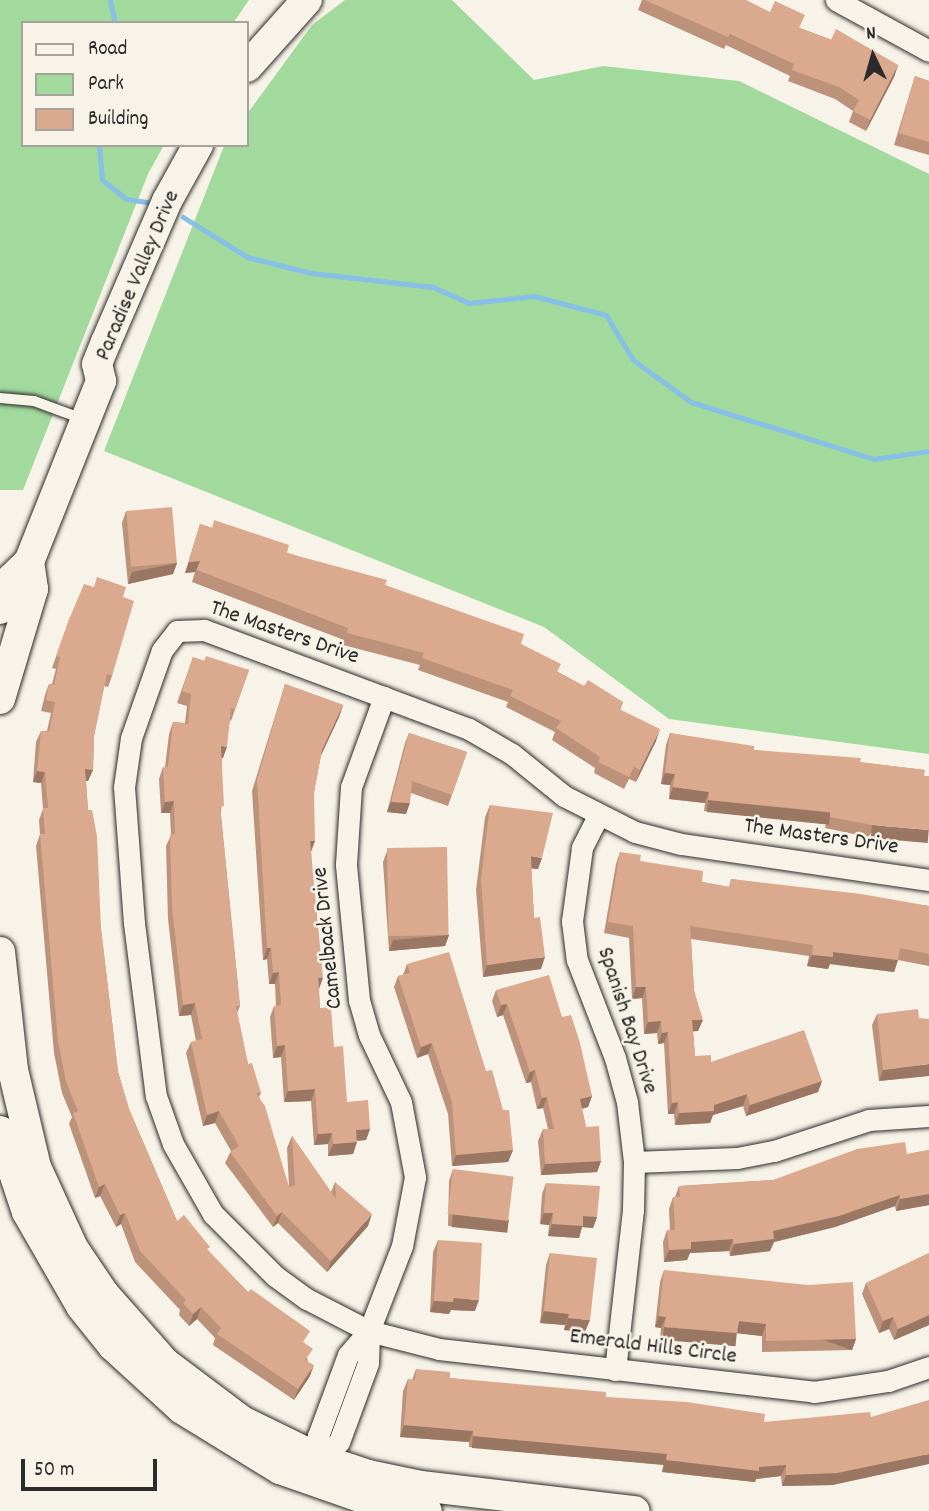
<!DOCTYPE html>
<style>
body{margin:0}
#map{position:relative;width:929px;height:1511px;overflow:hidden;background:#f7f3e8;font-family:Dekko,sans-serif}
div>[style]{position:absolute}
.green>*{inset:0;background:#a2d99d}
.stream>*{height:5px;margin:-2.5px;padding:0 2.5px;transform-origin:2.5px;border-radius:2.5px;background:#87bfe6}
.roads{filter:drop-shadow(0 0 2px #2b2b2b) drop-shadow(0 0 2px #2b2b2b)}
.lane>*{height:10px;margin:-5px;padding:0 5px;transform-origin:5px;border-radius:5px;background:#f7f3e8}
.street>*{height:21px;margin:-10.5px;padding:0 10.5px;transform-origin:10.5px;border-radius:10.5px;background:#f7f3e8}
.secondary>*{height:30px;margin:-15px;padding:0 15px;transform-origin:15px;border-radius:15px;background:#f7f3e8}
.wall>*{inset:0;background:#bc927a}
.shaded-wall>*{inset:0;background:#997763;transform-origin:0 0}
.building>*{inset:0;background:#dbaa8e;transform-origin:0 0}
span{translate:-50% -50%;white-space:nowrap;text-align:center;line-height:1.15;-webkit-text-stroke:5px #f7f3e8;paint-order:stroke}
.street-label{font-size:23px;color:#2b2b2b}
.legend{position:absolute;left:21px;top:21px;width:228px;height:126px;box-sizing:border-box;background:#f7f3e8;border:2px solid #a5a39c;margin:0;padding:9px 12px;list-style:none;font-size:21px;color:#2b2b2b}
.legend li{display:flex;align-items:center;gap:14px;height:35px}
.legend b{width:35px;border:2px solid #a5a39c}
.north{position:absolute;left:838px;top:21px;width:70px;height:70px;-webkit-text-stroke:5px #f7f3e8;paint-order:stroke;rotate:355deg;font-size:19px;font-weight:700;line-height:28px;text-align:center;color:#2b2b2b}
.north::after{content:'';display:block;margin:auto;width:24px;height:32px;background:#2b2b2b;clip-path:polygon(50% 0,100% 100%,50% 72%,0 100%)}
.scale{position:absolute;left:21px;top:1459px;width:136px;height:32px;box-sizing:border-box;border:4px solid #2b2b2b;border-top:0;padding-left:9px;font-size:21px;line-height:24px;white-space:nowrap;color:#2b2b2b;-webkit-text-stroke:5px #f7f3e8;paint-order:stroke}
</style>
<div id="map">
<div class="green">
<div style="clip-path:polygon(0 0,249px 0,233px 23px,23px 23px,23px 145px,164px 145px,148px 174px,23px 490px,0 490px)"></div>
<div style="clip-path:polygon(345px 0,452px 0,534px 80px,603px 66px,739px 81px,929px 174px,929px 754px,669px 719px,544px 627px,104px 451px,224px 146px,247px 145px,247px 114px,312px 25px)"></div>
</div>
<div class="stream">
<div style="left:110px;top:0;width:24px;rotate:78deg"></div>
<div style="left:99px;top:145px;width:35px;rotate:85deg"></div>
<div style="left:102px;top:180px;width:31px;rotate:38deg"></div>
<div style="left:126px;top:199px;width:21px;rotate:8deg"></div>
<div style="left:183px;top:217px;width:75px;rotate:32deg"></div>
<div style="left:247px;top:257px;width:66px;rotate:14deg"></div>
<div style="left:311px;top:273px;width:123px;rotate:6.5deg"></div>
<div style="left:433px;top:287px;width:39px;rotate:24deg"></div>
<div style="left:469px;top:303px;width:65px;rotate:-6.1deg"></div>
<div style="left:534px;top:296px;width:74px;rotate:14.8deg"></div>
<div style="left:606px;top:315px;width:52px;rotate:59deg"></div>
<div style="left:633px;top:360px;width:72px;rotate:35.9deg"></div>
<div style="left:691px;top:402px;width:192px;rotate:17.3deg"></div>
<div style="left:874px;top:459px;width:56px;rotate:-8.3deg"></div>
</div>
<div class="roads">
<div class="lane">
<div style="left:0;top:398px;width:34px;rotate:5deg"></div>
<div style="left:34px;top:401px;width:52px;rotate:20.2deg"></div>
</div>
<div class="street">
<div style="left:836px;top:0;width:106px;rotate:28.7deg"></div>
<div style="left:598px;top:816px;width:36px;rotate:117deg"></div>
<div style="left:582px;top:848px;width:74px;rotate:97.8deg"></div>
<div style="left:572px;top:921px;width:39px;rotate:83deg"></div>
<div style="left:577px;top:960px;width:105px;rotate:68.8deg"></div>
<div style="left:615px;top:1058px;width:46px;rotate:74.7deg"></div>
<div style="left:627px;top:1102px;width:60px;rotate:83.3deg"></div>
<div style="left:634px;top:1162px;width:48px;rotate:91.2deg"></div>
<div style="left:633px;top:1210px;width:161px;rotate:96.4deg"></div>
<div style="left:929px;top:880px;width:251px;rotate:-171.7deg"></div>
<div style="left:681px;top:844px;width:48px;rotate:-165.4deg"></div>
<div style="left:635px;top:832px;width:80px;rotate:-153.1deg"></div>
<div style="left:564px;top:796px;width:67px;rotate:-141.1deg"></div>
<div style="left:512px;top:754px;width:50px;rotate:-149.8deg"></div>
<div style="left:469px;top:729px;width:283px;rotate:-159.5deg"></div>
<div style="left:204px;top:630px;width:27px;rotate:178deg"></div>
<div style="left:177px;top:631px;width:24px;rotate:128deg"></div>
<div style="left:162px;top:650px;width:93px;rotate:109.4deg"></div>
<div style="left:131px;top:738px;width:49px;rotate:98.1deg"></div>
<div style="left:124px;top:787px;width:136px;rotate:85.8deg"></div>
<div style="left:134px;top:923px;width:174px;rotate:82.8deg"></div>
<div style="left:156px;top:1096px;width:51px;rotate:70.5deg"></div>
<div style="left:173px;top:1144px;width:81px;rotate:60.3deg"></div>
<div style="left:213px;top:1214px;width:88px;rotate:45deg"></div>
<div style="left:275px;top:1276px;width:39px;rotate:36deg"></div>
<div style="left:307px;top:1299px;width:70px;rotate:27.3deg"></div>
<div style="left:369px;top:1331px;width:72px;rotate:14.4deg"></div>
<div style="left:439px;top:1349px;width:377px;rotate:6.5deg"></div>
<div style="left:814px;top:1392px;width:75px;rotate:-8.5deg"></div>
<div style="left:888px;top:1381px;width:43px;rotate:-18.9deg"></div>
<div style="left:634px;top:1162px;width:103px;rotate:-2.2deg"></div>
<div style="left:737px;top:1158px;width:38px;rotate:-11deg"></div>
<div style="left:774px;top:1151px;width:100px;rotate:-18.1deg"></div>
<div style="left:869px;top:1120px;width:60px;rotate:-3.8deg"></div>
<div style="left:320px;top:1459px;width:25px;rotate:-42deg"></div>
<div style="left:339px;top:1442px;width:84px;rotate:-69.8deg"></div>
<div style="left:368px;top:1363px;width:32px;rotate:-88deg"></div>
<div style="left:369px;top:1331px;width:91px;rotate:-68.8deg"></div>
<div style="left:402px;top:1246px;width:70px;rotate:-79.3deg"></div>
<div style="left:415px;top:1177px;width:76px;rotate:-100.6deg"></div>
<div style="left:401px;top:1102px;width:74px;rotate:-115.5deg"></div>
<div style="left:369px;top:1035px;width:36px;rotate:-106deg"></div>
<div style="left:359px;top:1000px;width:137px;rotate:-95.5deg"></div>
<div style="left:346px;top:864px;width:77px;rotate:-86.3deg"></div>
<div style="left:351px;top:787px;width:96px;rotate:-69.9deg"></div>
<div style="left:316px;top:1469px;width:33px;rotate:-87deg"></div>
<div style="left:318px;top:1436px;width:86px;rotate:-69.7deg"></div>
<div style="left:348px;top:1355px;width:32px;rotate:-49deg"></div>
</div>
<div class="secondary">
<div style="left:247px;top:67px;width:90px;rotate:-48.2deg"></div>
<div style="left:0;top:609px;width:29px;rotate:-72deg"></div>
<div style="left:9px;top:581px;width:28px;rotate:-44deg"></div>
<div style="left:29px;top:562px;width:195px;rotate:-68.3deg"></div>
<div style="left:101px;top:381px;width:17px;rotate:-103deg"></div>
<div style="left:97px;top:364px;width:24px;rotate:-68deg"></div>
<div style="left:106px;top:342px;width:154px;rotate:-66.6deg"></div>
<div style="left:167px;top:201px;width:64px;rotate:-61deg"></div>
<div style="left:0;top:699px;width:115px;rotate:-73.3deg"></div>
<div style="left:33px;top:589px;width:27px;rotate:-98deg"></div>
<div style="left:0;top:952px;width:119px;rotate:83.7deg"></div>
<div style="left:13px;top:1070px;width:100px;rotate:76.7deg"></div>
<div style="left:36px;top:1167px;width:89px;rotate:65.4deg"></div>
<div style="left:73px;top:1248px;width:55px;rotate:56deg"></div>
<div style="left:104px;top:1294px;width:92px;rotate:48.5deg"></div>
<div style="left:165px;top:1363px;width:96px;rotate:37deg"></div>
<div style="left:242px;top:1421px;width:87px;rotate:26deg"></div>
<div style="left:320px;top:1459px;width:51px;rotate:18.4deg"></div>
<div style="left:368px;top:1475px;width:54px;rotate:11.7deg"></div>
<div style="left:421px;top:1486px;width:215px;rotate:6.7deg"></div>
<div style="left:0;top:1131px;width:85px;rotate:71.6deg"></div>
<div style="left:27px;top:1212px;width:108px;rotate:60.1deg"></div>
<div style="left:81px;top:1306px;width:51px;rotate:51.3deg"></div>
<div style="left:113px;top:1346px;width:93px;rotate:42.4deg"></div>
<div style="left:182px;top:1409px;width:115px;rotate:31.5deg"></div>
<div style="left:280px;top:1469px;width:88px;rotate:19.3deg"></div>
<div style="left:363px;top:1498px;width:65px;rotate:11.5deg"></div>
</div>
</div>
<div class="wall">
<div style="clip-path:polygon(642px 0,747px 0,746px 1px,800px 28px,898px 65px,894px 77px,866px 131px,849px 122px,853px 111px,835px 99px,788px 81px,790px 76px,726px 45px,724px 49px,638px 10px)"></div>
<div style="clip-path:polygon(915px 76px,929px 81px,929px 155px,894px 145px)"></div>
<div style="clip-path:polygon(126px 511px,177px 563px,173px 574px,128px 584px,122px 523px)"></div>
<div style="clip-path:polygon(200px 524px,385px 585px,521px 644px,558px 672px,584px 686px,623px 702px,620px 710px,656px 741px,636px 782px,629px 779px,624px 789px,594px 773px,595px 768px,552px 740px,555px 732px,506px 707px,508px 702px,418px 670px,420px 665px,343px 645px,344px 640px,192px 582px,195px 572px,185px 573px)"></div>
<div style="clip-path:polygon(123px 597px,112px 676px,108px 687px,104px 686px,94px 736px,93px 770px,88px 781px,86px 781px,88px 810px,101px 929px,118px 1072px,129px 1109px,177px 1221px,248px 1292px,305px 1344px,310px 1376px,294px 1400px,213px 1345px,215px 1338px,197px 1319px,189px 1326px,179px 1315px,180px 1310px,135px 1262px,121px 1224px,116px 1227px,100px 1196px,95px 1198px,69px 1124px,72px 1117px,62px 1093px,54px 1053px,36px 846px,40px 834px,39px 820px,43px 809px,41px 783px,33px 782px,36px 742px,41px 731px,47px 731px,51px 713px,41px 711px,45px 695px,49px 684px,52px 684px,56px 669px,52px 668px,70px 617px)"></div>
<div style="clip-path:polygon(193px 657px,204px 661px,249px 670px,231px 721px,230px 720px,223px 758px,222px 758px,221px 815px,240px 1006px,237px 1013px,248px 1064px,261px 1093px,259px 1097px,289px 1187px,287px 1148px,292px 1136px,331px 1192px,335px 1182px,368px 1226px,327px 1272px,278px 1223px,273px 1227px,225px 1163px,231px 1151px,215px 1123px,203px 1126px,186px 1053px,191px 1042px,196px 1041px,191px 1015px,179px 1016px,168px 919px,166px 846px,171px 835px,170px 813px,161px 813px,159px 779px,163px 767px,165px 767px,169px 734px,173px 722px,185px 723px,187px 706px,177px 703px)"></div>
<div style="clip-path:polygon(285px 684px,343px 705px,339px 717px,321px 755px,314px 792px,311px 852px,320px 1008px,334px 1047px,347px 1102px,370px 1129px,366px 1140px,357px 1141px,353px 1154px,328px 1156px,328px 1144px,314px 1145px,311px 1101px,284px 1102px,281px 1057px,273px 1058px,270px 1017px,274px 1006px,276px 1006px,275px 984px,269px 984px,267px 959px,263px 960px,252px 791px)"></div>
<div style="clip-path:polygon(409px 733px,467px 752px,448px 806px,411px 793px,406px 814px,387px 812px,405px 743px)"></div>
<div style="clip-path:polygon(670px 733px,754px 750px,925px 770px,868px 837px,825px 828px,826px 824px,704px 811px,705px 803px,669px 799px,670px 785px,661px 784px,666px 745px)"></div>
<div style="clip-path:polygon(490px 805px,538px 869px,531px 868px,534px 918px,541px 969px,483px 977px,476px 890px,485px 817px)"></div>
<div style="clip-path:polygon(387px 851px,449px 935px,445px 946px,389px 951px,383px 862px)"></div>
<div style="clip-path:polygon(620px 852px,640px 861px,702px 882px,729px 887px,731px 879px,929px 906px,929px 966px,898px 960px,894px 972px,830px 964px,828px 969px,807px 966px,809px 956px,691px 939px,694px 990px,698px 1031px,693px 1031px,695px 1056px,711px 1062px,822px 1081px,818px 1092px,746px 1116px,743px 1106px,713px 1115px,710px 1123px,675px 1125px,674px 1114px,668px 1114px,664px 1043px,658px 1044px,657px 1033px,644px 1034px,642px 998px,632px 999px,629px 938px,604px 933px,616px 864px)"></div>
<div style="clip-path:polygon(407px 964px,486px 1071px,513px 1150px,508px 1162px,452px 1166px,448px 1114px,428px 1054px,417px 1058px,394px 987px,398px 976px,403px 975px)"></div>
<div style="clip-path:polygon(496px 990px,562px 1017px,592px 1096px,588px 1107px,582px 1109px,586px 1127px,601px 1161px,597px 1172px,541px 1175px,538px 1141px,543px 1129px,548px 1129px,543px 1108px,537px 1109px,531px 1082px,526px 1083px,503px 1015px,497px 1017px,492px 1001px)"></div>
<div style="clip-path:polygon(877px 1014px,926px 1076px,879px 1081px,872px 1025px)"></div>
<div style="clip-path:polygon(929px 1150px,929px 1205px,896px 1211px,895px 1206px,835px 1227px,774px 1242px,770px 1251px,730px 1256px,729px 1251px,690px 1253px,687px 1260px,664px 1262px,663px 1242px,667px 1230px,670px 1230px,669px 1209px,673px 1197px,675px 1197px,679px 1186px,773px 1180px)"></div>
<div style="clip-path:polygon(453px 1169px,509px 1220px,505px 1232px,448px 1226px,449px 1181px)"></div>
<div style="clip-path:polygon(546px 1183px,597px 1217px,593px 1228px,582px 1227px,579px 1238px,548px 1236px,549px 1225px,540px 1224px,542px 1194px)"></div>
<div style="clip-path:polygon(438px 1240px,475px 1311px,451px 1310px,449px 1314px,430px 1312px,433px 1252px)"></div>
<div style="clip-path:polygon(550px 1253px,585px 1332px,564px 1330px,565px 1325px,540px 1323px,546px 1265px)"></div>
<div style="clip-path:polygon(929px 1253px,929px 1325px,894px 1340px,889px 1329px,879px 1333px,862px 1294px,866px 1283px)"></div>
<div style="clip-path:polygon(664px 1270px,856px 1339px,852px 1350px,762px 1352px,762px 1336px,737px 1333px,733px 1345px,660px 1339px,661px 1328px,655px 1327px,660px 1282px)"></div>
<div style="clip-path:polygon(416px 1369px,450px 1378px,606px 1397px,764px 1422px,833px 1485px,782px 1486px,781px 1476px,756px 1479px,755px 1482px,662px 1472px,663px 1465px,469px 1447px,469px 1442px,400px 1437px,403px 1391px,408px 1379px,412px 1380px)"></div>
</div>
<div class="shaded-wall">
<div style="clip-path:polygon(898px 65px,894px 77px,866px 131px,870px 120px)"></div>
<div style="clip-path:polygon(200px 561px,195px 572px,185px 573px,189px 562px)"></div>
<div style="clip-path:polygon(177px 563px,173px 574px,128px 584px,132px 572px)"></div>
<div style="clip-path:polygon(343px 705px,339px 717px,318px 762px,322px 750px)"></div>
<div style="clip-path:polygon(660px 729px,656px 741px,636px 782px,640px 770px)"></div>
<div style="clip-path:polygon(221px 746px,227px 747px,223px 758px,217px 758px)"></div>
<div style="clip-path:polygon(85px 769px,93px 770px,88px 781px,81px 781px)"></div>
<div style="clip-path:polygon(37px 771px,45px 772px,41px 783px,33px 782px)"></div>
<div style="clip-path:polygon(665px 773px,675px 774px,670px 785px,661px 784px)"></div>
<div style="clip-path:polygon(673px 787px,709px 792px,705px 803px,669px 799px)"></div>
<div style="left:708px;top:800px;width:123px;height:12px;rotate:6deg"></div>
<div style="clip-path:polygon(174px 801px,170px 813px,161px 813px,165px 802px)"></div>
<div style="clip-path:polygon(391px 802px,410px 803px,406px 814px,387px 812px)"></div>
<div style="left:872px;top:825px;width:57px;height:13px;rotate:5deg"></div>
<div style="clip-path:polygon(310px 841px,315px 841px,311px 852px)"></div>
<div style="clip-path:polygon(531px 856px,542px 858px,538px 869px,526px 868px)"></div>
<div style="clip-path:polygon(449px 935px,445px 946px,389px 951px,393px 940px)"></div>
<div style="clip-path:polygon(267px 948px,271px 948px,267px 959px,263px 960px)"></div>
<div style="clip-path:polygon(833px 952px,898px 960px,894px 972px,830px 964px,828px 969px,807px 966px,812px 955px)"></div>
<div style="clip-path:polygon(545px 957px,541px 969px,483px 977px,487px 965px)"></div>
<div style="clip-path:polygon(279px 972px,275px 984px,269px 984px,273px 973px)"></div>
<div style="clip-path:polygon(318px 978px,323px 978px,319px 989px)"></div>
<div style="clip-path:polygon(636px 987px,646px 987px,642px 998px,632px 999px)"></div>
<div style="clip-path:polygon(195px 1003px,191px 1015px,179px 1016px,183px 1005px)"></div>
<div style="clip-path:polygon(507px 1004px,503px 1015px,497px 1017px,501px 1005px)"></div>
<div style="clip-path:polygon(692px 1020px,703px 1020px,698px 1031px,688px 1032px)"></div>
<div style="clip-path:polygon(661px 1021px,657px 1033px,644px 1034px,648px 1022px)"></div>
<div style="clip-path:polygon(668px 1032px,664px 1043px,658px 1044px,662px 1033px)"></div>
<div style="clip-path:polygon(432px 1043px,428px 1054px,417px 1058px,421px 1047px)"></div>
<div style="clip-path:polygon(285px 1045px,281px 1057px,273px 1058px,277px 1046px)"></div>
<div style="clip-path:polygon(929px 1064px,929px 1076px,879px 1081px,883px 1070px)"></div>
<div style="clip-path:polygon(535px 1070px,531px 1082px,526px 1083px,530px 1072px)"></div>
<div style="clip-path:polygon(822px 1081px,818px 1092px,746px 1116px,750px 1105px)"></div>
<div style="clip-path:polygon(315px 1089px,311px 1101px,284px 1102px,288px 1091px)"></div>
<div style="clip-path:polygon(747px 1094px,743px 1106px,713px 1115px,710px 1123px,675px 1125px,679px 1113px,714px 1105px)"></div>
<div style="clip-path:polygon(592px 1096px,588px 1107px,576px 1110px,580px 1099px)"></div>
<div style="clip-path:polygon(547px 1097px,543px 1108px,537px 1109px,542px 1098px)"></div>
<div style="clip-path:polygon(678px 1102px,674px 1114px,668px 1114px,672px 1103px)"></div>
<div style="clip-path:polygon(219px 1111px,215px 1123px,203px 1126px,207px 1115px)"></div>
<div style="clip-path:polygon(370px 1129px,366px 1140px,352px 1141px,356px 1130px)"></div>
<div style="clip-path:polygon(332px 1133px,328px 1144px,314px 1145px,318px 1134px)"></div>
<div style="clip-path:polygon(357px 1142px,353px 1154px,328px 1156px,333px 1144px)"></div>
<div style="clip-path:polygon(513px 1150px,508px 1162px,452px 1166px,456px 1155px)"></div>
<div style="clip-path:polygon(601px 1161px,597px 1172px,541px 1175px,545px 1164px)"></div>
<div style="clip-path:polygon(105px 1184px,100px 1196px,95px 1198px,99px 1187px)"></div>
<div style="clip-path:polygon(929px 1194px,929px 1205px,896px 1211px,900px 1199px)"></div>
<div style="clip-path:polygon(900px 1195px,895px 1206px,835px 1227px,774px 1242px,770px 1251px,730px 1256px,734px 1244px,773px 1231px)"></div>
<div style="clip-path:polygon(282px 1212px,278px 1223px,273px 1227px,277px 1216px)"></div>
<div style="clip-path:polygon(125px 1213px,121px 1224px,116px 1227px,120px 1215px)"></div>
<div style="clip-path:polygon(544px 1213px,553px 1213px,549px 1225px,540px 1224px)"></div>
<div style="clip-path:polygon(372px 1214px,368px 1226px,327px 1272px,331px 1261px)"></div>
<div style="left:453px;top:1214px;width:56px;height:13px;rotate:6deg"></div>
<div style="clip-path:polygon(583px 1216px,597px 1217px,593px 1228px,582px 1227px,579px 1238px,548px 1236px,552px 1224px)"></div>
<div style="clip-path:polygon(733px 1239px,729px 1251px,690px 1253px,687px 1260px,664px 1262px,669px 1250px,691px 1242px)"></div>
<div style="clip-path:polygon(454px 1298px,479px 1300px,475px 1311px,451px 1310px,449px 1314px,430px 1312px,434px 1301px)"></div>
<div style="clip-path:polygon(201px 1307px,197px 1319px,189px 1326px,193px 1314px)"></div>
<div style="clip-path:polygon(544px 1311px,569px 1314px,565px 1325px,540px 1323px)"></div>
<div style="clip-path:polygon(929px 1315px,929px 1325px,894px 1340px,898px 1329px)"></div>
<div style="clip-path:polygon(659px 1316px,666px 1317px,661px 1328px,655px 1327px)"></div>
<div style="clip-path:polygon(893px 1317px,889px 1329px,879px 1333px,883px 1321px)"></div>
<div style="clip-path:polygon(568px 1318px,590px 1320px,585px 1332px,564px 1330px)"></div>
<div style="clip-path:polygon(739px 1321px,766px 1324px,762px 1336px,735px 1333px)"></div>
<div style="left:664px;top:1327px;width:73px;height:13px;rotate:5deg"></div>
<div style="left:856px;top:1339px;width:12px;height:90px;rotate:110deg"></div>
<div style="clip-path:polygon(314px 1365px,310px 1376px,294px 1400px,298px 1389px)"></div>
<div style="clip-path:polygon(404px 1425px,473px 1431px,469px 1442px,400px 1437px)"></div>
<div style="left:473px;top:1436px;width:195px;height:12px;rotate:5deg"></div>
<div style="clip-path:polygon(929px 1454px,929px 1464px,833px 1485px,782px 1486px,786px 1475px)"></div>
<div style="clip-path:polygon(666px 1460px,786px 1465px,781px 1476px,756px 1479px,755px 1482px,662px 1472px)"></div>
</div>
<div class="building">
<div style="clip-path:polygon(645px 0,746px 0,770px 12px,775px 1px,805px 15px,799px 28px,831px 40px,836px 29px,898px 65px,870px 120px,853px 111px,859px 100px,839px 87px,792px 70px,794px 64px,730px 34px,728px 37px)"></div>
<div style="clip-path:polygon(915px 76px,929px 81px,929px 142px,899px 133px)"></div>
<div style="left:172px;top:507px;width:56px;height:46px;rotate:85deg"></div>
<div style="clip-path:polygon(214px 520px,289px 545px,287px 553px,387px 580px,385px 585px,524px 634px,521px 644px,561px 664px,557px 672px,584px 686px,588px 680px,623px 702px,619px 709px,660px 729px,640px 770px,634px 767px,629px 777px,598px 762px,600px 757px,556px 728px,561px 721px,510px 696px,513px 690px,422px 658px,424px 653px,347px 633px,348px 628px,197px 570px,200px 561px,189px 562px,200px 524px,212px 528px)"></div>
<div style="clip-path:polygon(97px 577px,126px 587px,123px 597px,134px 601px,112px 676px,107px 674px,94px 736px,93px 770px,85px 769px,88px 810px,92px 810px,97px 836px,101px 929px,118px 1072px,129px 1109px,177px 1221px,184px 1215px,210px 1247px,207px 1249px,248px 1292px,251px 1289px,310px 1331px,303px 1342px,313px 1349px,305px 1360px,314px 1365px,298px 1389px,217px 1334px,221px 1328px,201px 1307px,193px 1314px,183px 1303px,186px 1300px,140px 1251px,125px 1213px,120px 1215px,105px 1184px,99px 1187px,73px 1113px,78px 1111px,66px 1082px,58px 1041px,40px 834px,45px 834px,43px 808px,48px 808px,45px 772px,37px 771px,41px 731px,49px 732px,55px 702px,46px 700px,49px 684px,54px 685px,60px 657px,56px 656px,70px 617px,84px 584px,94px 587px)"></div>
<div style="clip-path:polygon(206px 656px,249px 670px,235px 709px,231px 708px,227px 747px,221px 746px,224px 806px,220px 807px,240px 1006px,236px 1006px,248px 1064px,252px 1063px,261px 1093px,256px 1093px,265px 1106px,289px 1187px,295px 1185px,292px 1136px,336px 1199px,335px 1182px,372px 1214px,331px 1261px,282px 1212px,277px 1216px,230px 1152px,239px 1146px,219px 1111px,207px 1115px,191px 1042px,202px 1039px,195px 1003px,183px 1005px,172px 907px,170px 835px,175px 834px,174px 801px,165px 802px,163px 767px,168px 767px,173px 722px,188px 724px,191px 694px,182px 691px,193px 657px,204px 661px)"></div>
<div style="clip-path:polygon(285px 684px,343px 705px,322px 750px,314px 792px,315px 841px,310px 841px,323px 978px,318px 978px,320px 1008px,331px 1007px,334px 1047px,343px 1046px,347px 1102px,368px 1100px,370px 1129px,356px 1130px,357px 1142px,333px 1144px,332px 1133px,318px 1134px,315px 1089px,288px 1091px,285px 1045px,277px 1046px,274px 1006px,281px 1005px,279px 972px,273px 973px,271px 948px,267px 948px,257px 780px)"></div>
<div style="clip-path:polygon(409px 733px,467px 752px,452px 795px,412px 781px,410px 803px,391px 802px)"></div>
<div style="clip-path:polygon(670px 733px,754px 746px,754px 750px,861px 758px,860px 762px,925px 770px,924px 776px,929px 776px,929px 830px,872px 825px,830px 817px,830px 812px,708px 800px,709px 792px,673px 787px,675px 774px,665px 773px)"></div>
<div style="clip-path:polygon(490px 805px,553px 813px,542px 858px,531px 856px,534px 918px,540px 917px,545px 957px,487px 965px,481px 879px)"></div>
<div style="left:447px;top:847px;width:88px;height:60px;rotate:89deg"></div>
<div style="clip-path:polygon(620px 852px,641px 855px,640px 861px,703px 871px,702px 882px,730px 887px,731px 879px,861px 894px,929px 906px,929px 954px,900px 948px,898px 960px,833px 952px,833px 957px,812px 955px,813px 945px,690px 926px,694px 990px,703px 1020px,692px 1020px,695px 1056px,711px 1055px,711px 1062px,804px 1030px,822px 1081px,750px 1105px,747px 1094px,714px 1105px,714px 1111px,679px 1113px,678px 1102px,672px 1103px,668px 1032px,662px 1033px,661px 1021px,648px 1022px,646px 987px,636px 987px,633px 926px,608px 922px)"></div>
<div style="clip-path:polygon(449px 952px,486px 1071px,492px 1070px,503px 1110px,509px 1110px,513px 1150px,456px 1155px,452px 1102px,432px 1043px,421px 1047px,398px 976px,410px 973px,407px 964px)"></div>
<div style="clip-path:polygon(549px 975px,562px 1017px,571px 1015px,580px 1043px,592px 1096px,580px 1099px,586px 1127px,599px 1126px,601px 1161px,545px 1164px,543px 1129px,554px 1129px,547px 1097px,542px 1098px,535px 1070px,530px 1072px,507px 1004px,501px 1005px,496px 990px)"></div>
<div style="clip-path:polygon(918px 1009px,919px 1018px,929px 1019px,929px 1064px,883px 1070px,877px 1014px)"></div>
<div style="clip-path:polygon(905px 1142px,907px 1154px,929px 1150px,929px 1194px,900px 1199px,900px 1195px,839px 1216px,773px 1231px,774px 1239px,734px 1244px,733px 1239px,691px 1242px,691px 1249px,669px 1250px,667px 1230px,675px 1230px,673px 1197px,680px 1197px,679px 1186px,773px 1180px,857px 1149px)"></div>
<div style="left:453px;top:1169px;width:61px;height:45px;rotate:7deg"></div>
<div style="clip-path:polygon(546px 1183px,600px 1186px,597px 1217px,583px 1216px,583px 1226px,552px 1224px,553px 1213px,544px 1213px)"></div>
<div style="clip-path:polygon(438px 1240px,482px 1243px,479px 1300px,454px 1298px,453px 1302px,434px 1301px)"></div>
<div style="clip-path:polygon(550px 1253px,597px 1258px,590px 1320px,568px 1318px,569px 1314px,544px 1311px)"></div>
<div style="clip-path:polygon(929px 1253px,929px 1315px,898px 1329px,893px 1317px,883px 1321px,866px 1283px)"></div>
<div style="clip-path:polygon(664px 1270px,808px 1285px,853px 1282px,856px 1339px,766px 1341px,766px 1324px,739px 1321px,737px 1333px,664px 1327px,666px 1317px,659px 1316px)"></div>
<div style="clip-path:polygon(416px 1369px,450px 1372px,450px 1378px,606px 1392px,606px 1397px,687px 1402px,765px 1414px,764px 1422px,870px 1412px,871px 1417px,929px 1400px,929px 1454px,837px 1473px,786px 1475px,786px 1465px,759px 1467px,759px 1471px,666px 1460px,667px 1454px,473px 1436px,473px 1431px,404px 1425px,408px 1379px,415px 1380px)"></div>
</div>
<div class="street-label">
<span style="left:139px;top:276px;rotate:-67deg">Paradise Valley Drive</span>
<span style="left:284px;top:634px;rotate:19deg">The Masters Drive</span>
<span style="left:821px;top:838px;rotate:8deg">The Masters Drive</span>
<span style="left:329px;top:938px;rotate:-96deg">Camelback Drive</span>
<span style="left:626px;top:1021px;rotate:72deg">Spanish Bay Drive</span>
<span style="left:653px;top:1348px;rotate:7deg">Emerald Hills Circle</span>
</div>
<ul class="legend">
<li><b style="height:9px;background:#f7f3e8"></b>Road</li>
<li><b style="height:19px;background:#a2d99d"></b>Park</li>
<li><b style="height:19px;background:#dbaa8e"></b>Building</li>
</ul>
<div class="north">N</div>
<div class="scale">50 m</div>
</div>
